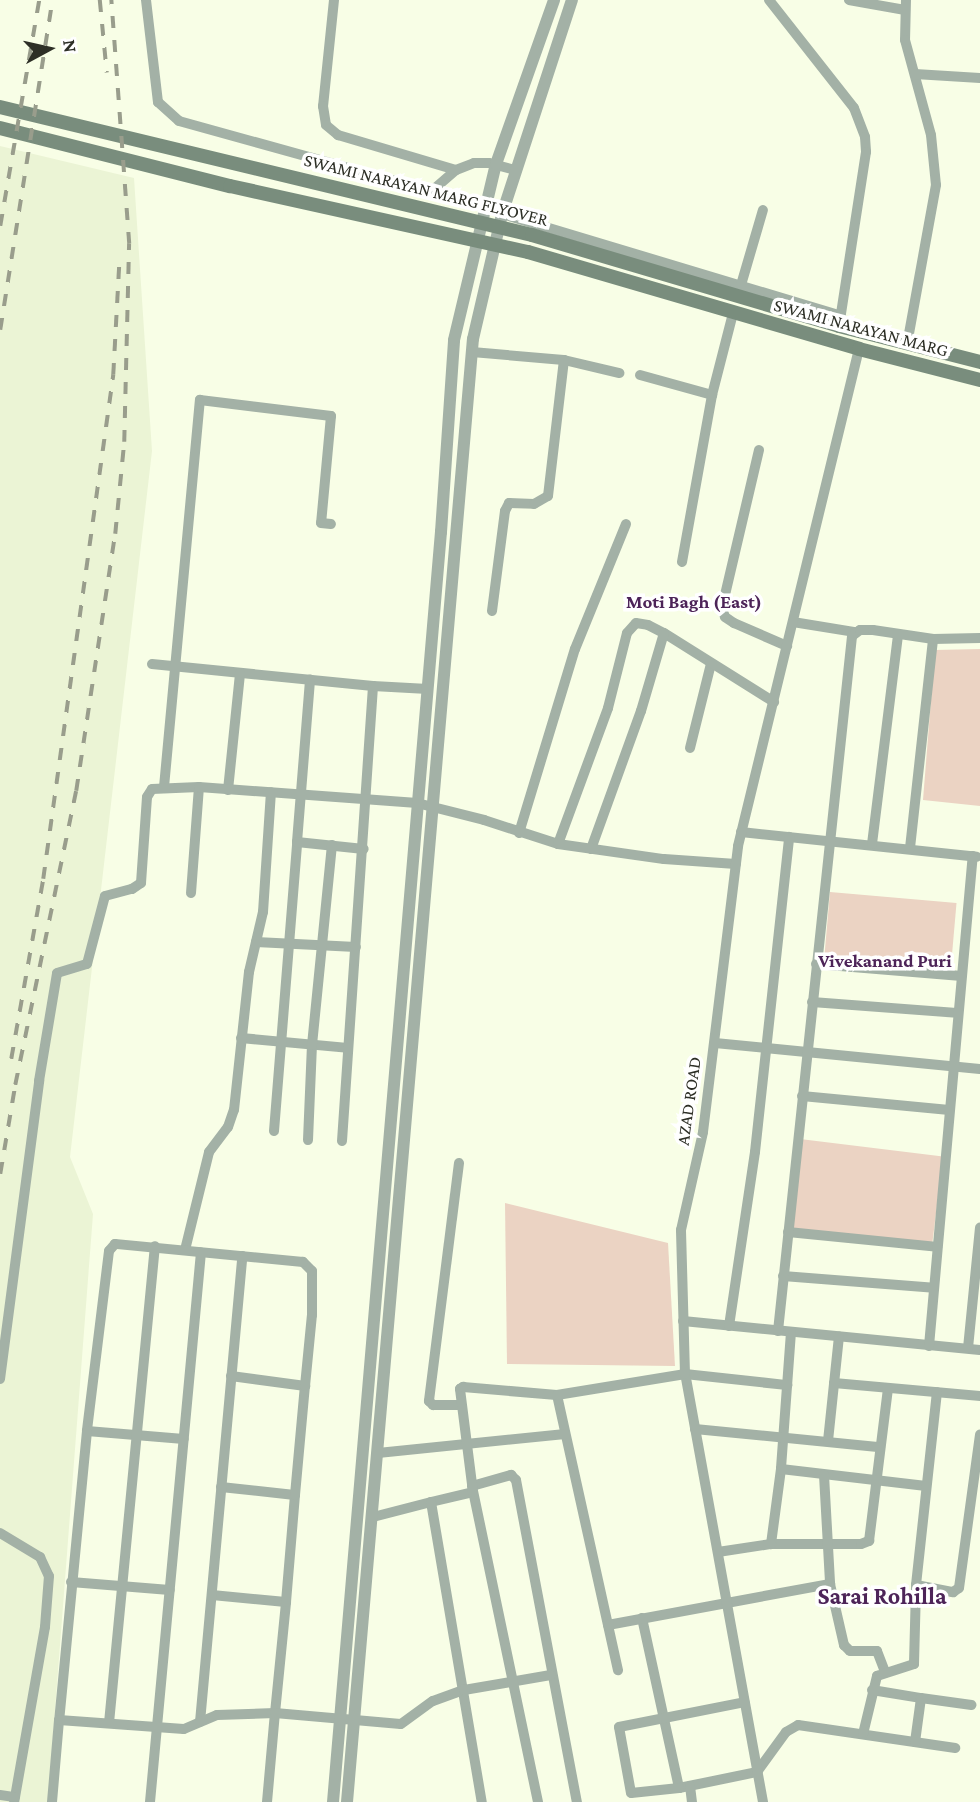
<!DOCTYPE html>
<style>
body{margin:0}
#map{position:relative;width:980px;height:1802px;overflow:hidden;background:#f8fee6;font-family:"Crimson Pro",serif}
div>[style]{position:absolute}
.built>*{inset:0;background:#ebf4d5}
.green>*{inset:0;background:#ebd3c3;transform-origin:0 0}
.minor>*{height:10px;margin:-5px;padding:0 5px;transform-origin:5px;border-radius:5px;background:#a3b1a6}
.tertiary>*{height:12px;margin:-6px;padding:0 6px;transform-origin:6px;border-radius:6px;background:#a3b1a6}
.secondary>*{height:14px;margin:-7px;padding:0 7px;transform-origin:7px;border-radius:7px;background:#798d7d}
.rail>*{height:3.5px;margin-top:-1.75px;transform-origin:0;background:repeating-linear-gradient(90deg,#999d8c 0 12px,transparent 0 24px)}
span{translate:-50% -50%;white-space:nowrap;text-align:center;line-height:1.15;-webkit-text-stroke:7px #fff;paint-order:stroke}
.street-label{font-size:18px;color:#2d2f26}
.neighbourhood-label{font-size:19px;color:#4d2458;font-weight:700}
.district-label{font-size:24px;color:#4d2458;font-weight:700}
.north{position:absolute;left:14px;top:14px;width:70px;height:70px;-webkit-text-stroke:5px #fff;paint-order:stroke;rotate:82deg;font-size:19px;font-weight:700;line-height:28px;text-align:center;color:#2d2f26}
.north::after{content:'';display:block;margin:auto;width:24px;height:32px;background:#2d2f26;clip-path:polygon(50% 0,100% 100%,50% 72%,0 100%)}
</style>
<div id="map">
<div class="built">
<div style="clip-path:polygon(0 146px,134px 178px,152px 451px,70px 1157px,93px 1214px,48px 1802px,0 1802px)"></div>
</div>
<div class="green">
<div style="clip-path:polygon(980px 649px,980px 806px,923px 800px,935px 650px)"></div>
<div style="left:830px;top:892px;width:127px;height:72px;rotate:5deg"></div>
<div style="left:800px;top:1139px;width:144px;height:90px;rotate:7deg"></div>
<div style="clip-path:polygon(505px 1203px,668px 1243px,675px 1366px,507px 1364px)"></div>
</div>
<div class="minor">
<div style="left:146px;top:0;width:103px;rotate:83.3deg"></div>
<div style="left:158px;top:102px;width:28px;rotate:42deg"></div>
<div style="left:179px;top:121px;width:258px;rotate:15.5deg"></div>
<div style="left:428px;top:190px;width:6px;rotate:-9deg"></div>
<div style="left:434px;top:189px;width:29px;rotate:-41deg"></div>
<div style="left:456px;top:170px;width:19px;rotate:-21deg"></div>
<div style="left:474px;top:163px;width:15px"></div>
<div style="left:489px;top:163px;width:27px;rotate:15deg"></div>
<div style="left:334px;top:0;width:107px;rotate:95.9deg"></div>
<div style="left:323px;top:106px;width:19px;rotate:81deg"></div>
<div style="left:326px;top:125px;width:16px;rotate:40deg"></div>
<div style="left:338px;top:135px;width:123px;rotate:16.5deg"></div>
<div style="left:769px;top:0;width:137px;rotate:51.8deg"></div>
<div style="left:854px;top:108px;width:31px;rotate:69deg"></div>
<div style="left:865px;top:137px;width:15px;rotate:86deg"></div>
<div style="left:866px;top:152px;width:176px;rotate:98.8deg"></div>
<div style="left:849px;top:0;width:57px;rotate:10.1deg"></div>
<div style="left:906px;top:0;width:40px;rotate:91.4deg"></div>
<div style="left:905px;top:40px;width:98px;rotate:74.7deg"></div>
<div style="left:931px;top:135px;width:50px;rotate:84.3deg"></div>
<div style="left:936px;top:185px;width:162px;rotate:100.3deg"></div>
<div style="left:915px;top:74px;width:65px;rotate:3.5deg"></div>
<div style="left:502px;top:214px;width:354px;rotate:16.7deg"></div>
<div style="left:741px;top:285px;width:78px;rotate:-73.7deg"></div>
<div style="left:472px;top:352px;width:92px;rotate:5deg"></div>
<div style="left:564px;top:360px;width:57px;rotate:13.3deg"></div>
<div style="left:640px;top:375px;width:75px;rotate:15.5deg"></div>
<div style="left:759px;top:450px;width:162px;rotate:103.2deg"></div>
<div style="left:722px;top:608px;width:9px;rotate:72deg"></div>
<div style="left:725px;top:617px;width:11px;rotate:34deg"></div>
<div style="left:734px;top:623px;width:58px;rotate:23.5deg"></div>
<div style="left:682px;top:562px;width:170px;rotate:-79.8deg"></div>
<div style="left:712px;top:395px;width:85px;rotate:-75.6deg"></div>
<div style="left:492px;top:611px;width:101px;rotate:-82.6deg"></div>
<div style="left:505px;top:511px;width:9px;rotate:-63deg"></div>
<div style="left:509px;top:503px;width:25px;rotate:2deg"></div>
<div style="left:534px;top:504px;width:16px;rotate:-30deg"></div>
<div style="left:548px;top:496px;width:137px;rotate:-83.3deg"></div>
<div style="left:793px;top:622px;width:63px;rotate:9.2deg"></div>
<div style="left:152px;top:664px;width:222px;rotate:5.7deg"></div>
<div style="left:690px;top:748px;width:87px;rotate:-76deg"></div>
<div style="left:164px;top:787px;width:389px;rotate:-84.7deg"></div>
<div style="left:200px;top:400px;width:132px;rotate:7deg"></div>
<div style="left:331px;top:416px;width:107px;rotate:95.3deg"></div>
<div style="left:321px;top:523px;width:10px;rotate:6deg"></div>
<div style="left:228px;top:790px;width:117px;rotate:-84.1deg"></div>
<div style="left:741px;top:832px;width:237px;rotate:6deg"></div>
<div style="left:519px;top:833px;width:192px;rotate:-73.1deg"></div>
<div style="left:575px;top:649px;width:135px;rotate:-67.8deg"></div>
<div style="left:297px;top:842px;width:163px;rotate:-85.4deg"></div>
<div style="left:558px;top:844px;width:145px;rotate:-69.8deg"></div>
<div style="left:608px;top:708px;width:77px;rotate:-75.8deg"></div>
<div style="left:627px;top:633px;width:13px;rotate:-48deg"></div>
<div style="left:636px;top:623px;width:12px;rotate:9deg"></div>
<div style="left:648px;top:625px;width:18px;rotate:27deg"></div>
<div style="left:664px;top:633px;width:130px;rotate:32.1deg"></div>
<div style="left:872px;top:844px;width:211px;rotate:-82.9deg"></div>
<div style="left:910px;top:848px;width:210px;rotate:-83.7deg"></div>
<div style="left:591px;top:849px;width:147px;rotate:-70.1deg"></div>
<div style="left:641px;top:711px;width:81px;rotate:-73.6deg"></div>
<div style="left:191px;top:893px;width:106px;rotate:-85.7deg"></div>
<div style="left:256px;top:942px;width:100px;rotate:2.9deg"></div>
<div style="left:816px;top:964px;width:146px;rotate:4.7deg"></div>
<div style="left:812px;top:1002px;width:145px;rotate:4.3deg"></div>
<div style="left:241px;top:1038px;width:107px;rotate:5.3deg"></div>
<div style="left:715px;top:1043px;width:266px;rotate:5.6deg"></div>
<div style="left:802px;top:1096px;width:148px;rotate:5.4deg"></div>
<div style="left:274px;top:1131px;width:290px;rotate:-85.4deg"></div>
<div style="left:297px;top:842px;width:67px;rotate:6deg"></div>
<div style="left:308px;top:1140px;width:95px;rotate:-87.6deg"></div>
<div style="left:312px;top:1045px;width:201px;rotate:-84.3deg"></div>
<div style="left:342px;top:1141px;width:456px;rotate:-86.1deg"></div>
<div style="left:373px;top:686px;width:55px;rotate:3.1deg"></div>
<div style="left:459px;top:1163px;width:240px;rotate:97.2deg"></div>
<div style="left:429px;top:1401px;width:6px;rotate:45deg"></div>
<div style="left:433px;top:1405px;width:28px"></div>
<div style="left:788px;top:1232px;width:150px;rotate:5.7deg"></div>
<div style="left:185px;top:1250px;width:101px;rotate:-76.2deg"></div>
<div style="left:209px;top:1152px;width:31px;rotate:-53deg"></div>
<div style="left:228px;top:1127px;width:18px;rotate:-71deg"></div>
<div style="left:234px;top:1110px;width:139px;rotate:-83.8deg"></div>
<div style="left:249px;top:972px;width:62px;rotate:-76.9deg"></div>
<div style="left:263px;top:912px;width:120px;rotate:-86.2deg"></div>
<div style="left:783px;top:1276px;width:151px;rotate:4.5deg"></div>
<div style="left:683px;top:1321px;width:298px;rotate:5.6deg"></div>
<div style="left:729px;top:1326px;width:176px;rotate:-81.5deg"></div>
<div style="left:755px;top:1152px;width:317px;rotate:-83.8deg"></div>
<div style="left:778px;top:1331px;width:699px;rotate:-83.92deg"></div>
<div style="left:852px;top:636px;width:10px;rotate:-37deg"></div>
<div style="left:860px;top:630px;width:13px"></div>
<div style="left:873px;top:630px;width:61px;rotate:8.5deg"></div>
<div style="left:933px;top:639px;width:47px;rotate:-1.2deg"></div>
<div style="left:791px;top:1332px;width:137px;rotate:94.2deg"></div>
<div style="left:781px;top:1469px;width:76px;rotate:97.6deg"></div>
<div style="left:771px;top:1544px;width:90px"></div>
<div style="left:861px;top:1544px;width:9px;rotate:-21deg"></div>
<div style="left:869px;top:1541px;width:154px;rotate:-82.9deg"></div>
<div style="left:929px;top:1346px;width:492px;rotate:-84.9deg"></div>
<div style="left:968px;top:1348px;width:121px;rotate:-84.3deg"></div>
<div style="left:231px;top:1376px;width:75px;rotate:7.7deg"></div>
<div style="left:0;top:1379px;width:301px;rotate:-82.5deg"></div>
<div style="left:39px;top:1081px;width:109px;rotate:-80.5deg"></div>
<div style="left:57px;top:973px;width:31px;rotate:-17deg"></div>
<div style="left:87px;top:964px;width:70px;rotate:-75.2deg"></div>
<div style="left:105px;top:896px;width:28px;rotate:-15deg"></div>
<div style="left:132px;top:889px;width:11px;rotate:-34deg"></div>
<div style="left:141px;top:883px;width:86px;rotate:-86deg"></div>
<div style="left:147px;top:797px;width:9px;rotate:-58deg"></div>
<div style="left:152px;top:789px;width:47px;rotate:-2.4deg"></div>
<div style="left:199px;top:787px;width:219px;rotate:4.2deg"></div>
<div style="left:417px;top:803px;width:69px;rotate:14.2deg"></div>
<div style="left:484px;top:820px;width:78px;rotate:18deg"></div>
<div style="left:558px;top:844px;width:107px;rotate:8.1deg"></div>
<div style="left:664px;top:859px;width:72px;rotate:4deg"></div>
<div style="left:834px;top:1383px;width:147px;rotate:5.1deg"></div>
<div style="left:557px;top:1395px;width:282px;rotate:77.5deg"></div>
<div style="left:695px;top:1429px;width:186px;rotate:5.6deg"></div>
<div style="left:87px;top:1431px;width:97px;rotate:4.7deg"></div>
<div style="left:828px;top:1441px;width:105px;rotate:-84deg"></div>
<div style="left:378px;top:1453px;width:188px;rotate:-5.8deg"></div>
<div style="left:781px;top:1469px;width:146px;rotate:6.7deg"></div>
<div style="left:824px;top:1475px;width:109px;rotate:86.8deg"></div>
<div style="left:830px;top:1584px;width:63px;rotate:77.1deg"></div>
<div style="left:844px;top:1645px;width:8px;rotate:45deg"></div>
<div style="left:850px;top:1651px;width:27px"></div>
<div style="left:877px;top:1651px;width:22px;rotate:69deg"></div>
<div style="left:472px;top:1486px;width:41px;rotate:-15.8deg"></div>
<div style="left:511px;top:1475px;width:7px;rotate:45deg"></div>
<div style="left:516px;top:1480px;width:328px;rotate:79.3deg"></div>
<div style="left:221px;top:1487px;width:74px;rotate:6.2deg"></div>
<div style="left:431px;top:1502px;width:43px;rotate:-13.4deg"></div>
<div style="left:373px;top:1517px;width:60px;rotate:-14.5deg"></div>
<div style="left:431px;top:1502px;width:304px;rotate:80.4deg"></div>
<div style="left:0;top:1533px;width:47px;rotate:31deg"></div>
<div style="left:40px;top:1557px;width:21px;rotate:65deg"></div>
<div style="left:49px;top:1576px;width:51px;rotate:94.5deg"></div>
<div style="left:45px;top:1627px;width:178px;rotate:100deg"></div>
<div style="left:718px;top:1552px;width:54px;rotate:-8.6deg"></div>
<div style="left:71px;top:1582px;width:99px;rotate:4.6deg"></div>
<div style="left:916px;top:1585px;width:38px;rotate:11deg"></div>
<div style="left:953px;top:1592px;width:7px;rotate:-34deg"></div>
<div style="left:959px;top:1588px;width:155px;rotate:-82.2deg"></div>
<div style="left:212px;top:1595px;width:74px;rotate:5.4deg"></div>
<div style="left:642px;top:1618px;width:174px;rotate:77.7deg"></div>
<div style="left:679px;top:1788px;width:80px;rotate:-11.6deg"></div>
<div style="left:757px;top:1772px;width:49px;rotate:-54.1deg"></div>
<div style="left:786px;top:1732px;width:14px;rotate:-30deg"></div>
<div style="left:798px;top:1725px;width:159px;rotate:8.3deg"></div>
<div style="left:608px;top:1625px;width:226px;rotate:-10.5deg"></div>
<div style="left:872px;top:1690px;width:50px;rotate:9.3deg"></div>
<div style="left:200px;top:1722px;width:468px;rotate:-84.8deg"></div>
<div style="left:109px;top:1723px;width:479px;rotate:-84.5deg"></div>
<div style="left:863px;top:1734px;width:60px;rotate:-76.4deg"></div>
<div style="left:877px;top:1676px;width:39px;rotate:-18deg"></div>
<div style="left:914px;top:1664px;width:79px;rotate:-88.5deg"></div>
<div style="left:916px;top:1585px;width:194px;rotate:-83.8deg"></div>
<div style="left:915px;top:1742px;width:44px;rotate:-82.2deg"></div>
<div style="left:921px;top:1698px;width:51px;rotate:7.8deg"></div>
<div style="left:690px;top:1786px;width:16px;rotate:83deg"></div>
<div style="left:679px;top:1788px;width:48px;rotate:174.1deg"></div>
<div style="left:631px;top:1793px;width:67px;rotate:-100.3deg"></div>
<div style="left:619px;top:1727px;width:128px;rotate:-11.2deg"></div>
<div style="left:0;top:1795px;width:15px;rotate:8deg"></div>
<div style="left:52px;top:1802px;width:82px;rotate:-85.1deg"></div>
<div style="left:150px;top:1802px;width:552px;rotate:-84.7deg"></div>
<div style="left:267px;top:1802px;width:89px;rotate:-84.9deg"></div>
<div style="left:275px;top:1713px;width:112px;rotate:-84.3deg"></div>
<div style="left:286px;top:1602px;width:107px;rotate:-85.2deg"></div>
<div style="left:295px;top:1495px;width:109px;rotate:-84.8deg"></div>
<div style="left:305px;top:1386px;width:71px;rotate:-84.4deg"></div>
<div style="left:312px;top:1315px;width:44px;rotate:-90deg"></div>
<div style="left:312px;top:1271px;width:13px;rotate:-135deg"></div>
<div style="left:303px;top:1262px;width:189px;rotate:-174.5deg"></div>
<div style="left:115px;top:1244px;width:9px;rotate:131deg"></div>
<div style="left:109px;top:1251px;width:181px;rotate:97deg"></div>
<div style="left:87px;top:1431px;width:290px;rotate:95.5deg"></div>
<div style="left:59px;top:1720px;width:125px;rotate:4.1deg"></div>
<div style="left:184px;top:1729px;width:36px;rotate:-23deg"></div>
<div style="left:217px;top:1715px;width:58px;rotate:-2deg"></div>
<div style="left:275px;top:1713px;width:126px;rotate:5deg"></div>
<div style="left:401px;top:1724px;width:39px;rotate:-36deg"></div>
<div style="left:433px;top:1701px;width:33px;rotate:-20deg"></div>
<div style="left:464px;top:1690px;width:88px;rotate:-9.8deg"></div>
<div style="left:538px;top:1802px;width:317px;rotate:-101.8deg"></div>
<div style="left:473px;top:1492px;width:104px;rotate:-97.2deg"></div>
<div style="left:460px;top:1389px;width:4px;rotate:-34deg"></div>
<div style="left:463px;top:1387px;width:94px;rotate:4.9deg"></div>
<div style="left:557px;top:1395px;width:130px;rotate:-9.3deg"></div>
<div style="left:685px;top:1374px;width:103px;rotate:6.2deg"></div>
<div style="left:763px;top:1802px;width:435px;rotate:-100.3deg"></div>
<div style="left:685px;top:1374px;width:144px;rotate:-91.6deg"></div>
<div style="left:681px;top:1230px;width:100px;rotate:-77.3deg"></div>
<div style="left:703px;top:1132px;width:288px;rotate:-83deg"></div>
<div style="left:738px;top:846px;width:512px;rotate:-76.32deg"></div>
</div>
<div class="tertiary">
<div style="left:333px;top:1802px;width:1275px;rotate:-85.14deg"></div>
<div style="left:441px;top:532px;width:192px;rotate:-86.1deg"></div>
<div style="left:454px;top:340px;width:181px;rotate:-76.6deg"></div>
<div style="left:496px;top:164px;width:174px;rotate:-70.5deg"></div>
<div style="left:347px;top:1802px;width:1468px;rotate:-85.08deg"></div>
<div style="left:473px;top:339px;width:128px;rotate:-76.9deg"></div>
<div style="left:502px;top:214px;width:225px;rotate:-71.9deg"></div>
</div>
<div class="secondary">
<div style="left:0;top:107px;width:547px;rotate:13.53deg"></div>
<div style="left:532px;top:235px;width:320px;rotate:16.5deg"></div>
<div style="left:839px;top:326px;width:146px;rotate:14.3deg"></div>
<div style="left:0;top:128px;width:237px;rotate:14.2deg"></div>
<div style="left:230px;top:186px;width:305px;rotate:12.5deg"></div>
<div style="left:528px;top:252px;width:345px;rotate:16.3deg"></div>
<div style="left:859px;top:349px;width:125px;rotate:14.4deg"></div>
</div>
<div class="rail">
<div style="left:100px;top:0;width:73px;rotate:84.5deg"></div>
<div style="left:0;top:226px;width:229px;rotate:-80.2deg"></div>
<div style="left:0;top:330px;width:334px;rotate:-81deg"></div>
<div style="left:11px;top:1059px;width:183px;rotate:-79.9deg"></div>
<div style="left:43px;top:879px;width:509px;rotate:-82.09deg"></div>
<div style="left:113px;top:375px;width:110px;rotate:-86.9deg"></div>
<div style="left:0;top:1174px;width:90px;rotate:-80.4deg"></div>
<div style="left:15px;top:1085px;width:300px;rotate:-78.3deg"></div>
<div style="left:76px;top:791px;width:260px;rotate:-81.4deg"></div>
<div style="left:115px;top:534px;width:92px;rotate:-84.4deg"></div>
<div style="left:124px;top:442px;width:198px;rotate:-88.6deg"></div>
<div style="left:129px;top:244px;width:245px;rotate:-94.2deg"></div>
</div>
<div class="street-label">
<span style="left:426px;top:190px;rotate:14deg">SWAMI NARAYAN MARG FLYOVER</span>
<span style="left:861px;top:328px;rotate:15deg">SWAMI NARAYAN MARG</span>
<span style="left:689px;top:1101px;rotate:-82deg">AZAD ROAD</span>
</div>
<div class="neighbourhood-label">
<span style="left:694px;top:602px">Moti Bagh (East)</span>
<span style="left:885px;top:961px">Vivekanand Puri</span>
</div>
<div class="district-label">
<span style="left:882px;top:1596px">Sarai Rohilla</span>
</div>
<div class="north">N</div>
</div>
